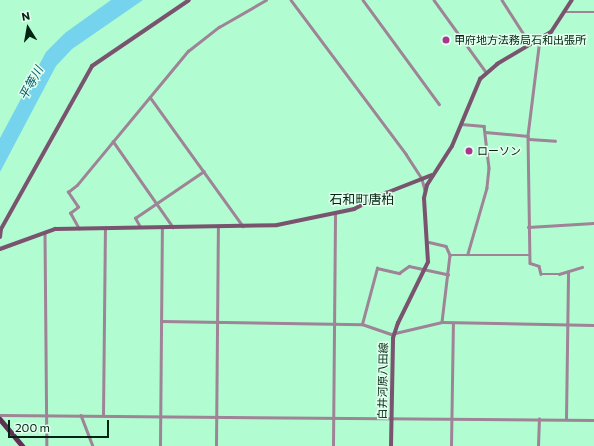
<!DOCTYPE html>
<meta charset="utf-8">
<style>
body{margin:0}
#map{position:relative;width:594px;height:446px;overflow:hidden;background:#b1fdd1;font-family:Commissioner,"Noto Sans JP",sans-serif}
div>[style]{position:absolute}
.water>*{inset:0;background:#75d3ed}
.street>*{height:2.5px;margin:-1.25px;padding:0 1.25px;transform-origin:1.25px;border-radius:1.25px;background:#9f8396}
.secondary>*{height:4px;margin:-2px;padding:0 2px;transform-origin:2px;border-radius:2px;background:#7a536e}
.primary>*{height:4.5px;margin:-2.25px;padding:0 2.25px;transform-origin:2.25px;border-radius:2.25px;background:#5e3052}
.dots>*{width:11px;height:11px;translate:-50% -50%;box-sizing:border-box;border:2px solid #e2ffed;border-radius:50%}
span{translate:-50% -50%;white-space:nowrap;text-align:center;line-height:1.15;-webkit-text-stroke:3px #e2ffed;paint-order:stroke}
.poi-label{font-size:11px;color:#032313}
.left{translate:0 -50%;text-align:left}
.street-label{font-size:11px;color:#032313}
.water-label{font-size:12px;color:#005668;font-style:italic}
.quarter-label{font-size:13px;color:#032313}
.north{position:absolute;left:8px;top:8px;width:40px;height:40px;-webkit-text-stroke:3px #e2ffed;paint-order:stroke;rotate:349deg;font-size:11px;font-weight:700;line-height:16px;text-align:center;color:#032313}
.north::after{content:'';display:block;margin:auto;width:14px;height:18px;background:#032313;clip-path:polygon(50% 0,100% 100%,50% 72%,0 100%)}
.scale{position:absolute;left:8px;top:420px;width:101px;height:18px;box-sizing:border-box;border:2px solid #032313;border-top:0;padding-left:5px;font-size:12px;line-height:14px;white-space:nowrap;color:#032313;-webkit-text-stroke:3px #e2ffed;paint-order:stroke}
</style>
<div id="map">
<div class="water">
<div style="clip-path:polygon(111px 0,143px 0,72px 49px,56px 66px,0 172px,0 138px,46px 52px,65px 33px)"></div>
</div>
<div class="street">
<div style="left:291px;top:0;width:192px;rotate:53.2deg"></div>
<div style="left:406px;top:154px;width:30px;rotate:57deg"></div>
<div style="left:422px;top:179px;width:11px;rotate:75deg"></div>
<div style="left:363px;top:0;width:129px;rotate:53.8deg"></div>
<div style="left:434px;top:0;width:89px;rotate:54.2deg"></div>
<div style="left:502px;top:0;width:52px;rotate:57.5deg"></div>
<div style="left:566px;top:12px;width:28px"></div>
<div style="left:540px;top:39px;width:98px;rotate:97.1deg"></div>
<div style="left:528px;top:136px;width:127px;rotate:89.1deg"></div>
<div style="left:530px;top:263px;width:9px;rotate:18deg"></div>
<div style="left:539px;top:266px;width:8px;rotate:76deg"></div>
<div style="left:541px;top:274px;width:18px"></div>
<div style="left:559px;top:274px;width:24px;rotate:-17deg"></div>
<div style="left:150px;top:97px;width:159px;rotate:54.2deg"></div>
<div style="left:461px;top:124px;width:23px;rotate:5deg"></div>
<div style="left:484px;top:126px;width:42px;rotate:83.2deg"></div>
<div style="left:489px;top:168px;width:20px;rotate:96deg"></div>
<div style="left:487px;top:188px;width:69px;rotate:106.1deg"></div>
<div style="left:485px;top:132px;width:43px;rotate:5.3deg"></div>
<div style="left:529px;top:139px;width:26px;rotate:4deg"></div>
<div style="left:113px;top:141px;width:105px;rotate:55.1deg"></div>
<div style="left:140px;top:227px;width:10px;rotate:-119deg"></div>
<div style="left:135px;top:218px;width:83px;rotate:-34.3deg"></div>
<div style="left:528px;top:227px;width:66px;rotate:-3.5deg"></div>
<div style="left:79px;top:229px;width:18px;rotate:-119deg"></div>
<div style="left:70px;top:213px;width:10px;rotate:-37deg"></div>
<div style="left:78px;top:207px;width:18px;rotate:-124deg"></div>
<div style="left:68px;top:192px;width:11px;rotate:-38deg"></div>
<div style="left:77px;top:185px;width:174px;rotate:-50.4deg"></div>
<div style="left:188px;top:51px;width:39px;rotate:-38deg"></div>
<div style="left:219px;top:27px;width:54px;rotate:-29.9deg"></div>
<div style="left:45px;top:233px;width:213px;rotate:89.5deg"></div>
<div style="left:429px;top:242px;width:17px;rotate:13deg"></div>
<div style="left:446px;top:246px;width:10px;rotate:66deg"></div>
<div style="left:450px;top:255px;width:67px;rotate:96.8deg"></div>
<div style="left:450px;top:255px;width:79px"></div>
<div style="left:161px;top:321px;width:201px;rotate:0.9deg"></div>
<div style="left:362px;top:324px;width:31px;rotate:19deg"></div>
<div style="left:391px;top:334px;width:52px;rotate:-13.2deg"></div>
<div style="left:442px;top:322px;width:152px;rotate:1.1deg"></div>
<div style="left:362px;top:324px;width:58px;rotate:-75deg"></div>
<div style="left:377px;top:268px;width:23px;rotate:13deg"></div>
<div style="left:399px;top:273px;width:12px;rotate:-35deg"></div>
<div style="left:409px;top:266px;width:40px;rotate:12deg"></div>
<div style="left:0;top:415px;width:594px;rotate:0.48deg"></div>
<div style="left:81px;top:415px;width:33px;rotate:69deg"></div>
<div style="left:103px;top:415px;width:185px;rotate:-89.4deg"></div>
<div style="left:566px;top:419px;width:147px;rotate:-89.2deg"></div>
<div style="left:160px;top:446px;width:218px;rotate:-89.5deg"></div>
<div style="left:216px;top:446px;width:219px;rotate:-89.5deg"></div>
<div style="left:333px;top:446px;width:231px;rotate:-89.5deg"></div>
<div style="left:451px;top:446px;width:122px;rotate:-89.1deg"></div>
<div style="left:538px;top:446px;width:27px;rotate:-88deg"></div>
</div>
<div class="secondary">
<div style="left:0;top:237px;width:8px;rotate:-83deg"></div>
<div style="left:1px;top:229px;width:187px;rotate:-60.8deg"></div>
<div style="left:92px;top:66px;width:117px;rotate:-34.2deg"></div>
<div style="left:0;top:249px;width:59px;rotate:-20deg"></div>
<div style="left:55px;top:229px;width:222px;rotate:-1deg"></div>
<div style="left:277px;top:225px;width:79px;rotate:-11.7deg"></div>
<div style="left:354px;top:209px;width:36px;rotate:-27deg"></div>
<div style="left:386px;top:193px;width:49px;rotate:-21.4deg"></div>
<div style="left:391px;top:446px;width:108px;rotate:-88.9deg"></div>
<div style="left:393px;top:338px;width:16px;rotate:-72deg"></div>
<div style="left:398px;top:323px;width:68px;rotate:-63.8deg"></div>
<div style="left:428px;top:262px;width:64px;rotate:-93.6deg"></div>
<div style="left:424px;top:198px;width:13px;rotate:-77deg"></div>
<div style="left:427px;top:185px;width:46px;rotate:-57.3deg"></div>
<div style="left:452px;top:146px;width:73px;rotate:-67.3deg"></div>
<div style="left:480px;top:79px;width:23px;rotate:-41deg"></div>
<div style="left:497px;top:64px;width:63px;rotate:-30.7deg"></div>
<div style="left:551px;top:32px;width:38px;rotate:-57deg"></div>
</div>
<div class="primary">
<div style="left:0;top:419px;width:35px;rotate:50deg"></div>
</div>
<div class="dots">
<div style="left:446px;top:40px;background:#aa3690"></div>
<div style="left:469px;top:151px;background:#aa3690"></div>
</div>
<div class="poi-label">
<span class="left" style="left:454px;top:40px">甲府地方法務局石和出張所</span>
<span class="left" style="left:477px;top:151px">ローソン</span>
</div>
<div class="street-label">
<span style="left:383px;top:381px;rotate:-89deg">白井河原八田線</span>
</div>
<div class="water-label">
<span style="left:31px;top:83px;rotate:-61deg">平等川</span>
</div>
<div class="quarter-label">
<span style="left:362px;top:199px">石和町唐柏</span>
</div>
<div class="north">N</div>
<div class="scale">200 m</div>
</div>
